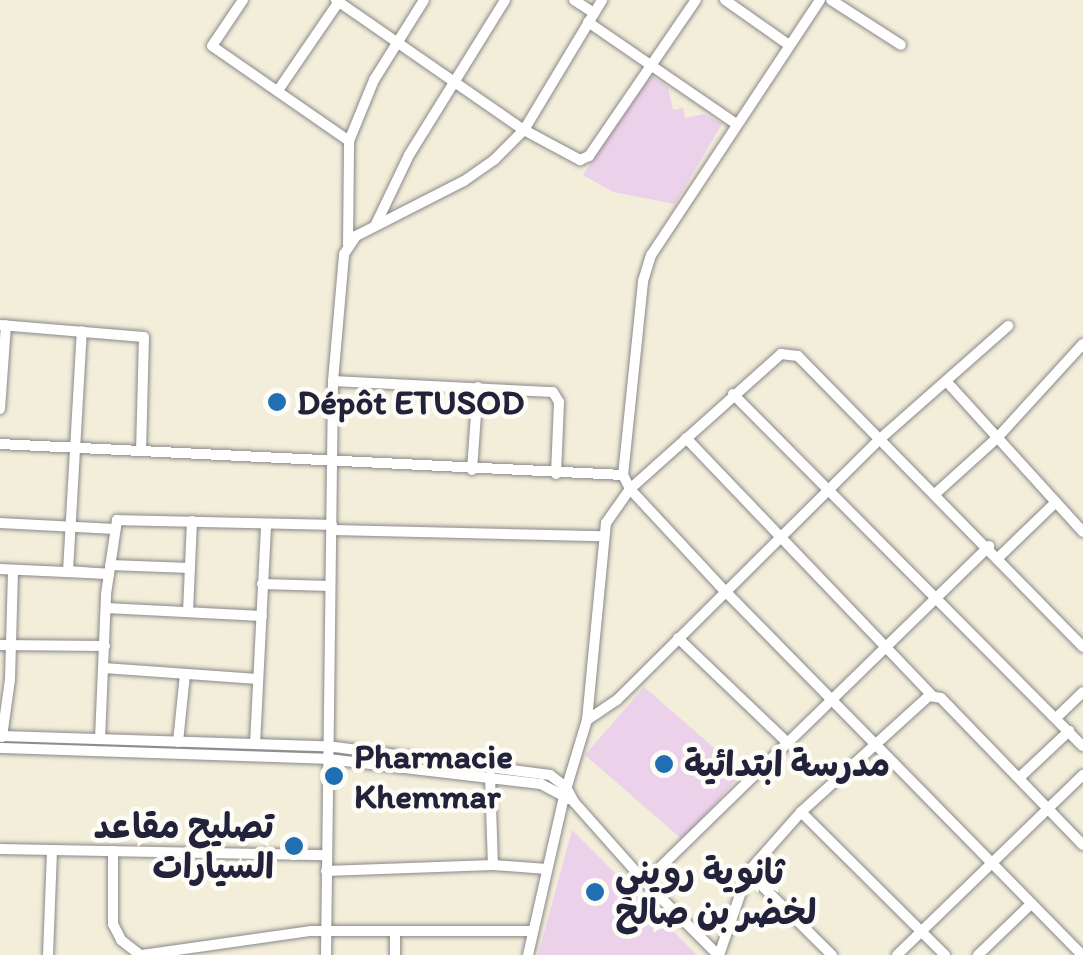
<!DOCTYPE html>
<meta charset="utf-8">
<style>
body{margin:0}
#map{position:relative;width:1083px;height:955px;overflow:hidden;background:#f3eeda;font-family:Itim,"Playpen Sans Arabic",sans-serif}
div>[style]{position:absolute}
.built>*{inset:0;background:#ecd1ea;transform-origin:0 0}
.roads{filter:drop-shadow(0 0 2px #8a888a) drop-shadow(0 0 2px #8a888a)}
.minor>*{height:10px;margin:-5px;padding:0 5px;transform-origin:5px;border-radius:5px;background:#fff}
.dots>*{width:28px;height:28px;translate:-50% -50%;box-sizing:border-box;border:5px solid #fdfcf7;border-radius:50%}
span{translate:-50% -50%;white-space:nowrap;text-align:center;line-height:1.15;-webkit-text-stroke:9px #fdfcf7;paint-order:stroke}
.poi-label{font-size:35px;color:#22223b;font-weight:700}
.left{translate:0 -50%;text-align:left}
.right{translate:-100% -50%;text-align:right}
</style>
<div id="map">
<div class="built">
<div style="clip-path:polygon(649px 75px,668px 87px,673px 110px,683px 108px,685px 118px,704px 114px,722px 124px,675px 204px,613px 192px,583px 175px)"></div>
<div style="left:644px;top:687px;width:130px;height:90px;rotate:41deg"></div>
<div style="clip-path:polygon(572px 830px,697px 955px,538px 955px)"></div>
</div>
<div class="roads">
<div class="minor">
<div style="left:243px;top:0;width:55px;rotate:124deg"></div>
<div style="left:212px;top:46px;width:167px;rotate:34.7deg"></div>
<div style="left:336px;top:0;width:229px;rotate:34.7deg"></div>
<div style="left:524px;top:130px;width:64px;rotate:28.2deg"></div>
<div style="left:580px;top:160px;width:10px;rotate:-24deg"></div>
<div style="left:589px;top:156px;width:189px;rotate:-55.6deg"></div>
<div style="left:574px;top:0;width:24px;rotate:33deg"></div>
<div style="left:725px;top:0;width:78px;rotate:35.1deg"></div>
<div style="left:820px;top:0;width:306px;rotate:123.5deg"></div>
<div style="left:651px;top:255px;width:28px;rotate:107deg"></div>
<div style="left:643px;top:282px;width:194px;rotate:95.9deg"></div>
<div style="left:623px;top:475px;width:16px;rotate:63deg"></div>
<div style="left:630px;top:489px;width:138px;rotate:47.1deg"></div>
<div style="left:724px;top:590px;width:511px;rotate:45.55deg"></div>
<div style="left:831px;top:0;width:83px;rotate:32.7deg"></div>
<div style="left:588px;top:22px;width:178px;rotate:34.5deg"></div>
<div style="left:279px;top:89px;width:108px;rotate:-55.6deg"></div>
<div style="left:376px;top:224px;width:76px;rotate:-64.4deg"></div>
<div style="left:409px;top:155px;width:182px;rotate:-58.2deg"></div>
<div style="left:348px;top:244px;width:103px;rotate:-89.4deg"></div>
<div style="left:349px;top:141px;width:66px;rotate:-67.7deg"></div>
<div style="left:374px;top:80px;width:94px;rotate:-58deg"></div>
<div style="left:0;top:325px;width:144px;rotate:4.8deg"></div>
<div style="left:144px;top:337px;width:114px;rotate:91.5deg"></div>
<div style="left:333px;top:381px;width:220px;rotate:2.9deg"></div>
<div style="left:553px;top:392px;width:12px;rotate:59deg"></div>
<div style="left:559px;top:402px;width:72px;rotate:92.4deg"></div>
<div style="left:947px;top:382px;width:202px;rotate:47.8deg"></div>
<div style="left:733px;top:394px;width:496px;rotate:45.2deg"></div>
<div style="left:0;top:409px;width:84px;rotate:-85.9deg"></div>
<div style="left:686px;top:438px;width:356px;rotate:46.3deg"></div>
<div style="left:0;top:444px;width:624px;rotate:2.85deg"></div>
<div style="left:472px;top:470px;width:83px;rotate:-85.9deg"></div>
<div style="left:935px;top:494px;width:85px;rotate:-42.1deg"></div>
<div style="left:998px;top:437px;width:126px;rotate:-47.6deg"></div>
<div style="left:0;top:523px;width:115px;rotate:3deg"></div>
<div style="left:332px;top:530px;width:271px;rotate:1.3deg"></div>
<div style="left:999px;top:557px;width:79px;rotate:-44deg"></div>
<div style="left:110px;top:565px;width:80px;rotate:2.1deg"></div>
<div style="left:0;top:569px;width:109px;rotate:2.6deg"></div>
<div style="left:109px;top:574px;width:41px;rotate:-175.8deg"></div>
<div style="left:68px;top:571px;width:240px;rotate:-86.7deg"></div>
<div style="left:262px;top:584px;width:68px;rotate:1.7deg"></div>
<div style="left:106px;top:608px;width:156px;rotate:2.9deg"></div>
<div style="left:188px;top:612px;width:91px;rotate:-87.5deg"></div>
<div style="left:678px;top:638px;width:152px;rotate:43.7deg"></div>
<div style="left:0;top:645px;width:105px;rotate:0.5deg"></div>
<div style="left:104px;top:668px;width:154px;rotate:4.1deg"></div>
<div style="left:1056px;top:718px;width:37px;rotate:-44deg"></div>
<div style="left:587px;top:720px;width:36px;rotate:-34deg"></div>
<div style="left:617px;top:700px;width:371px;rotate:-44.8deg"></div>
<div style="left:880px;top:439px;width:171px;rotate:-41.4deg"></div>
<div style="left:0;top:736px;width:327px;rotate:1.8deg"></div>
<div style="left:327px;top:746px;width:225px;rotate:7.4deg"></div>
<div style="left:550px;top:775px;width:20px;rotate:37deg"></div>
<div style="left:566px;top:787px;width:17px;rotate:62deg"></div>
<div style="left:574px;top:802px;width:107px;rotate:48.4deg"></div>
<div style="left:645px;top:882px;width:103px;rotate:45deg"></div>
<div style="left:2px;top:737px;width:59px;rotate:-82.1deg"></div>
<div style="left:10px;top:679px;width:109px;rotate:-88.4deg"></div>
<div style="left:100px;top:739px;width:145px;rotate:-87.6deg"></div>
<div style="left:106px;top:594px;width:75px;rotate:-81.5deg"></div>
<div style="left:117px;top:520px;width:215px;rotate:1.3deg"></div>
<div style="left:178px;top:742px;width:68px;rotate:-84.1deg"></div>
<div style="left:255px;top:744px;width:220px;rotate:-87.1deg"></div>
<div style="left:0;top:748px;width:328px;rotate:1.9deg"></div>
<div style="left:328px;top:759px;width:214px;rotate:6.7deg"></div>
<div style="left:541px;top:784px;width:32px;rotate:28deg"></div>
<div style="left:490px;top:776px;width:89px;rotate:88.1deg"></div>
<div style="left:1019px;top:778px;width:69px;rotate:-43.2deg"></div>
<div style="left:801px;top:812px;width:203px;rotate:44.8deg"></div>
<div style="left:0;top:849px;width:327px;rotate:1.1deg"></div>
<div style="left:113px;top:851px;width:73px;rotate:90deg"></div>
<div style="left:113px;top:924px;width:18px;rotate:63deg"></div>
<div style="left:121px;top:940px;width:24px;rotate:38deg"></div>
<div style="left:326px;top:871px;width:167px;rotate:-2.1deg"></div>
<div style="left:493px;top:865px;width:54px;rotate:4.2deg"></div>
<div style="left:748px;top:872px;width:118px;rotate:44.7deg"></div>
<div style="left:645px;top:882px;width:481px;rotate:-44.3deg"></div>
<div style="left:395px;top:931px;width:24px;rotate:90deg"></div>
<div style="left:48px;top:955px;width:105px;rotate:-87.8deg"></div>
<div style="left:142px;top:955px;width:171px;rotate:-8.1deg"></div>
<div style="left:311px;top:931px;width:222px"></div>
<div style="left:326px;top:955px;width:574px;rotate:-89.3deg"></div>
<div style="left:333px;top:381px;width:127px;rotate:-85deg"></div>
<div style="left:344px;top:254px;width:22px;rotate:-56deg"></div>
<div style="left:356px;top:236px;width:121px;rotate:-27deg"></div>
<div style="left:464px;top:181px;width:37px;rotate:-35deg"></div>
<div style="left:494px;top:160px;width:42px;rotate:-45deg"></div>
<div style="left:524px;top:130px;width:152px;rotate:-59deg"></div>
<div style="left:528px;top:955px;width:163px;rotate:-77.2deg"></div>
<div style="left:564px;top:796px;width:79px;rotate:-73.2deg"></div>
<div style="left:587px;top:720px;width:198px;rotate:-84.5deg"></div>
<div style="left:606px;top:523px;width:42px;rotate:-54.8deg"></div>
<div style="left:630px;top:489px;width:203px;rotate:-41.8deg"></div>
<div style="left:781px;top:354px;width:17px;rotate:7deg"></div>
<div style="left:798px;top:356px;width:407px;rotate:45.6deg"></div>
<div style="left:719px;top:955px;width:88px;rotate:-70.7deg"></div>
<div style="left:748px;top:872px;width:80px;rotate:-48.5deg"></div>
<div style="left:801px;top:812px;width:173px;rotate:-42.2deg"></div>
<div style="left:929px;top:696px;width:12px;rotate:9deg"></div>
<div style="left:941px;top:698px;width:204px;rotate:46deg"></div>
<div style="left:897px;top:955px;width:259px;rotate:-44.1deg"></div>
<div style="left:978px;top:955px;width:74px;rotate:-43.9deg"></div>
</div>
</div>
<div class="dots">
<div style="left:277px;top:402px;background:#1f6fb2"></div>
<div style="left:664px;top:764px;background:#1f6fb2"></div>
<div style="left:334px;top:776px;background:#1f6fb2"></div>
<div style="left:294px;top:846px;background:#1f6fb2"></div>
<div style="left:595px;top:892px;background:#1f6fb2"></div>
</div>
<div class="poi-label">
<span class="left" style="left:297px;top:402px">Dépôt ETUSOD</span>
<span class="left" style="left:354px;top:776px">Pharmacie<br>Khemmar</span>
<span class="left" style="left:684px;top:764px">مدرسة ابتدائية</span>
<span class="right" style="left:274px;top:846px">تصليح مقاعد<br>السيارات</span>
<span class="left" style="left:615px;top:892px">ثانوية رويني<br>لخضر بن صالح</span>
</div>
</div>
